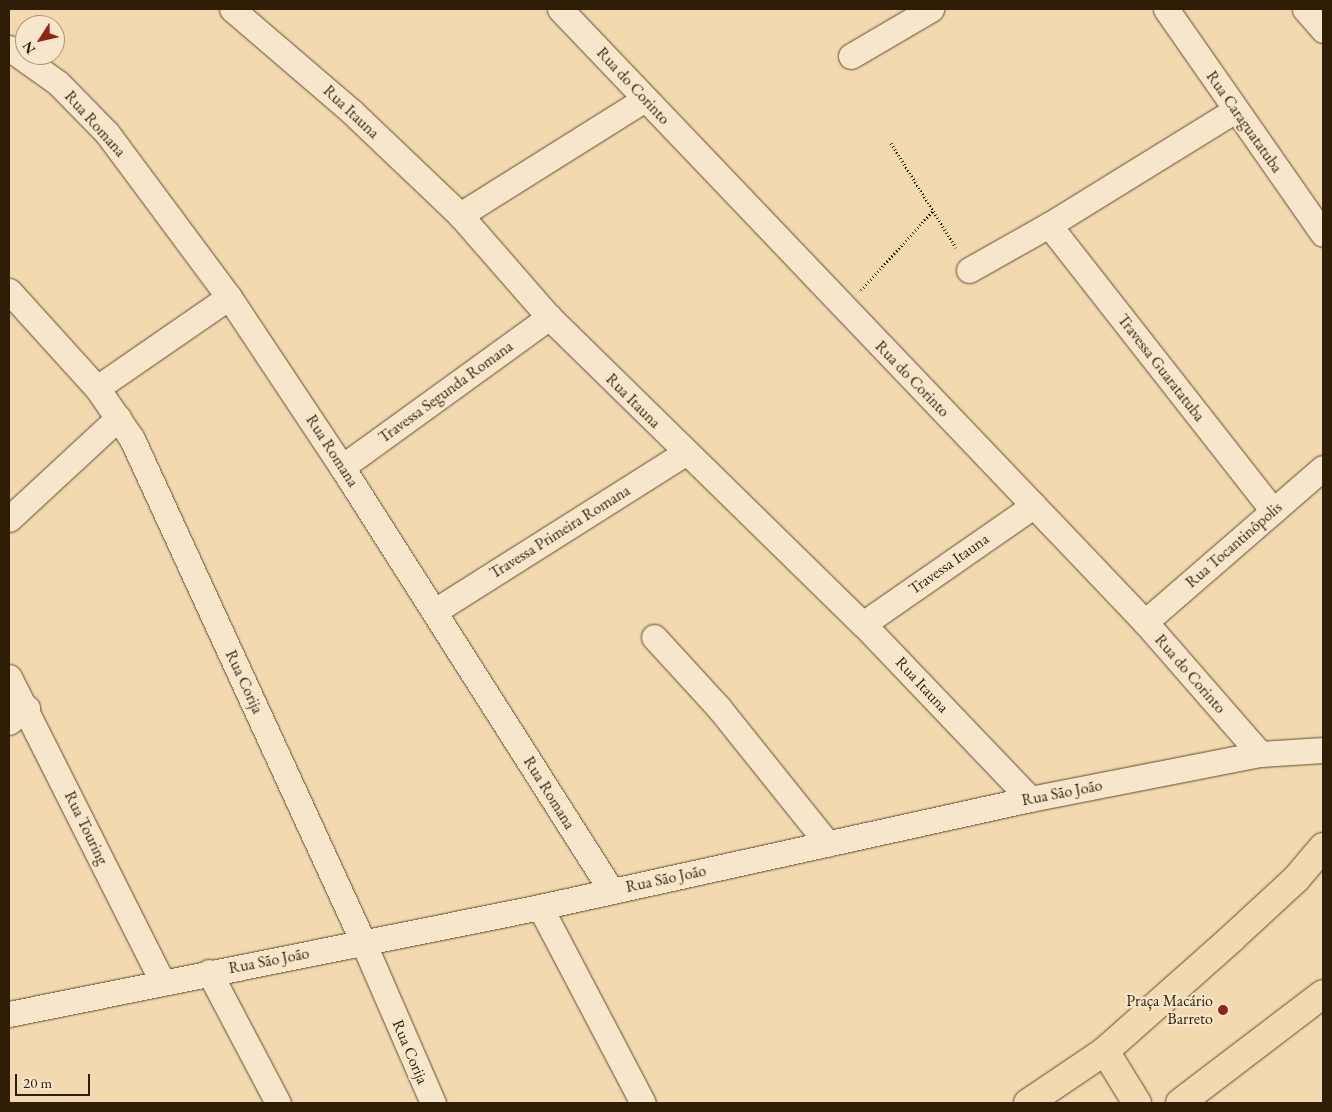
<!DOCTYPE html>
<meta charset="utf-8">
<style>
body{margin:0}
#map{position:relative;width:1332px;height:1112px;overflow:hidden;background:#f2d9b0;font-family:"EB Garamond",serif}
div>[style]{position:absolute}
.path>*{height:3px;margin-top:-1.5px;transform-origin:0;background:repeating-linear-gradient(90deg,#301d06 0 1px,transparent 0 3.5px)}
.roads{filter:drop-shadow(0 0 1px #604c30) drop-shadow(0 0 1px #604c30)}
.street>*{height:25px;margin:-12.5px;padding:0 12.5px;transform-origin:12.5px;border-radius:12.5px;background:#f7e6cc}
.primary>*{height:28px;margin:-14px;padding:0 14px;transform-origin:14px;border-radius:14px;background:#f2d9b0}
.dots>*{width:14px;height:14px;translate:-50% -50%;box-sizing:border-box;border:2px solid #f7e6cc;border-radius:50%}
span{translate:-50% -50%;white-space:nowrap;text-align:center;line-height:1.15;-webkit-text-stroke:4.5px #f7e6cc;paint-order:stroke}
.street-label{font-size:16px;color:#301d06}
.poi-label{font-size:16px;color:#301d06}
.right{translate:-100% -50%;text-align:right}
.frame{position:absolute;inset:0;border:10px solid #301d06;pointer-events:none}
.north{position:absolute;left:15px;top:15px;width:50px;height:50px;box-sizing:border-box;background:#f7e6cc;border:1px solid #a7967d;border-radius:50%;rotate:235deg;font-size:14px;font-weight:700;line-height:20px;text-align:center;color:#301d06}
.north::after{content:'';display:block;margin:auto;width:18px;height:22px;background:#8f2418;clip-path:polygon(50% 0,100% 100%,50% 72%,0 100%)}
.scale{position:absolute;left:15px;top:1074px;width:75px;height:22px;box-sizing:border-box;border:2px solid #301d06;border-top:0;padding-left:6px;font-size:15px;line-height:18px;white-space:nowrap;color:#301d06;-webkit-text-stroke:4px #f7e6cc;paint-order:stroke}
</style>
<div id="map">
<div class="path">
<div style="left:891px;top:143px;width:123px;rotate:58.2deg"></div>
<div style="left:861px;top:290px;width:107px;rotate:-47.7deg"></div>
</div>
<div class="roads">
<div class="street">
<div style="left:232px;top:9px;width:158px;rotate:40.6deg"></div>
<div style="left:352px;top:112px;width:149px;rotate:43.6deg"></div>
<div style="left:460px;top:215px;width:135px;rotate:48.9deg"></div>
<div style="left:549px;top:317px;width:439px;rotate:44.4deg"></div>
<div style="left:863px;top:624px;width:242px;rotate:46.3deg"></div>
<div style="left:560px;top:9px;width:847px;rotate:46.34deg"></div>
<div style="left:1145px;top:622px;width:175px;rotate:48.9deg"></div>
<div style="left:1166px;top:9px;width:274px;rotate:55.1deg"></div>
<div style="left:1305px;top:9px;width:28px;rotate:49deg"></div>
<div style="left:9px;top:48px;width:60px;rotate:35.5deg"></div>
<div style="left:58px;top:83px;width:70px;rotate:45.6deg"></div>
<div style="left:107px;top:133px;width:204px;rotate:53.4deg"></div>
<div style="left:229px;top:297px;width:204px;rotate:56.4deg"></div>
<div style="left:342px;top:467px;width:501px;rotate:57.55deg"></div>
<div style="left:851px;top:56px;width:93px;rotate:-30.4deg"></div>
<div style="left:460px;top:215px;width:218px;rotate:-32.1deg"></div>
<div style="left:1049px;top:225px;width:363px;rotate:51.9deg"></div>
<div style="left:969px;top:270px;width:92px;rotate:-29.4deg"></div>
<div style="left:1049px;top:225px;width:219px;rotate:-31.7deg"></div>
<div style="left:9px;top:291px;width:131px;rotate:47.8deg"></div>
<div style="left:97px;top:388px;width:62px;rotate:55.5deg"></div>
<div style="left:132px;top:439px;width:554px;rotate:65.33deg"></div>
<div style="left:363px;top:942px;width:176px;rotate:66.5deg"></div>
<div style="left:97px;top:388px;width:160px;rotate:-34.6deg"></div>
<div style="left:342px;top:467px;width:256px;rotate:-35.9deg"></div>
<div style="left:9px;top:519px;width:149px;rotate:-42.8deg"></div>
<div style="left:435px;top:611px;width:296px;rotate:-32.3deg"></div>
<div style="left:1145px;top:622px;width:235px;rotate:-40.9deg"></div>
<div style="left:863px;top:624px;width:208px;rotate:-34.8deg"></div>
<div style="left:654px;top:637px;width:96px;rotate:47.5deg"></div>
<div style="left:719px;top:708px;width:174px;rotate:51.3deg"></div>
<div style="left:9px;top:677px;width:340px;rotate:63.3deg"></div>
<div style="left:9px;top:722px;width:23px;rotate:-38deg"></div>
<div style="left:540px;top:907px;width:221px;rotate:62.3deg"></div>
<div style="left:209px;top:972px;width:148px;rotate:62.2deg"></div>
<div style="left:9px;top:1014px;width:542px;rotate:-11.39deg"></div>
<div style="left:540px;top:907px;width:502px;rotate:-12.43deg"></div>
<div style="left:1030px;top:799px;width:234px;rotate:-11.1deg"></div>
<div style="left:1260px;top:754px;width:63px;rotate:-3.6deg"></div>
</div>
<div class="primary">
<div style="left:1105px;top:1051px;width:61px;rotate:58.4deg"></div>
<div style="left:1028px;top:1103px;width:93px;rotate:-34deg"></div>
<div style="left:1105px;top:1051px;width:169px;rotate:-41.6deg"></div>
<div style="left:1231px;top:939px;width:88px;rotate:-42.7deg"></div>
<div style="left:1296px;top:879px;width:42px;rotate:-49.8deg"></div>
<div style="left:1180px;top:1103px;width:180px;rotate:-37.3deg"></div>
</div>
</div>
<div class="dots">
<div style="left:1223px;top:1010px;background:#8f2418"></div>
</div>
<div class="street-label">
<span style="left:633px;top:86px;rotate:47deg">Rua do Corinto</span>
<span style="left:351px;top:112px;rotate:43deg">Rua Itauna</span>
<span style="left:1244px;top:122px;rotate:55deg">Rua Caraguatatuba</span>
<span style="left:95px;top:124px;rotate:48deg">Rua Romana</span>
<span style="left:1161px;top:368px;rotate:52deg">Travessa Guaratatuba</span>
<span style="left:912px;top:379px;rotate:46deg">Rua do Corinto</span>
<span style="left:446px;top:392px;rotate:-36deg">Travessa Segunda Romana</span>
<span style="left:633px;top:401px;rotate:45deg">Rua Itauna</span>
<span style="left:332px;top:451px;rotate:57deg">Rua Romana</span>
<span style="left:560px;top:532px;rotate:-32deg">Travessa Primeira Romana</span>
<span style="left:1234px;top:545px;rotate:-41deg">Rua Tocantinôpolis</span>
<span style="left:949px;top:564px;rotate:-35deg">Travessa Itauna</span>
<span style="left:1190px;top:674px;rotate:49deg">Rua do Corinto</span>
<span style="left:244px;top:682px;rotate:65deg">Rua Corija</span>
<span style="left:922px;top:685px;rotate:47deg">Rua Itauna</span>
<span style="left:549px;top:793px;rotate:58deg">Rua Romana</span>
<span style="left:1062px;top:793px;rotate:-11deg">Rua São João</span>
<span style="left:86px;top:828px;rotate:64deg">Rua Touring</span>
<span style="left:666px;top:879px;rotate:-12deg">Rua São João</span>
<span style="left:269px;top:961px;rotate:-11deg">Rua São João</span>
<span style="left:410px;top:1052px;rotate:67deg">Rua Corija</span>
</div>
<div class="poi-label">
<span class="right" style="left:1213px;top:1010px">Praça Macário<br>Barreto</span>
</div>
<div class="frame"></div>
<div class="north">N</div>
<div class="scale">20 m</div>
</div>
